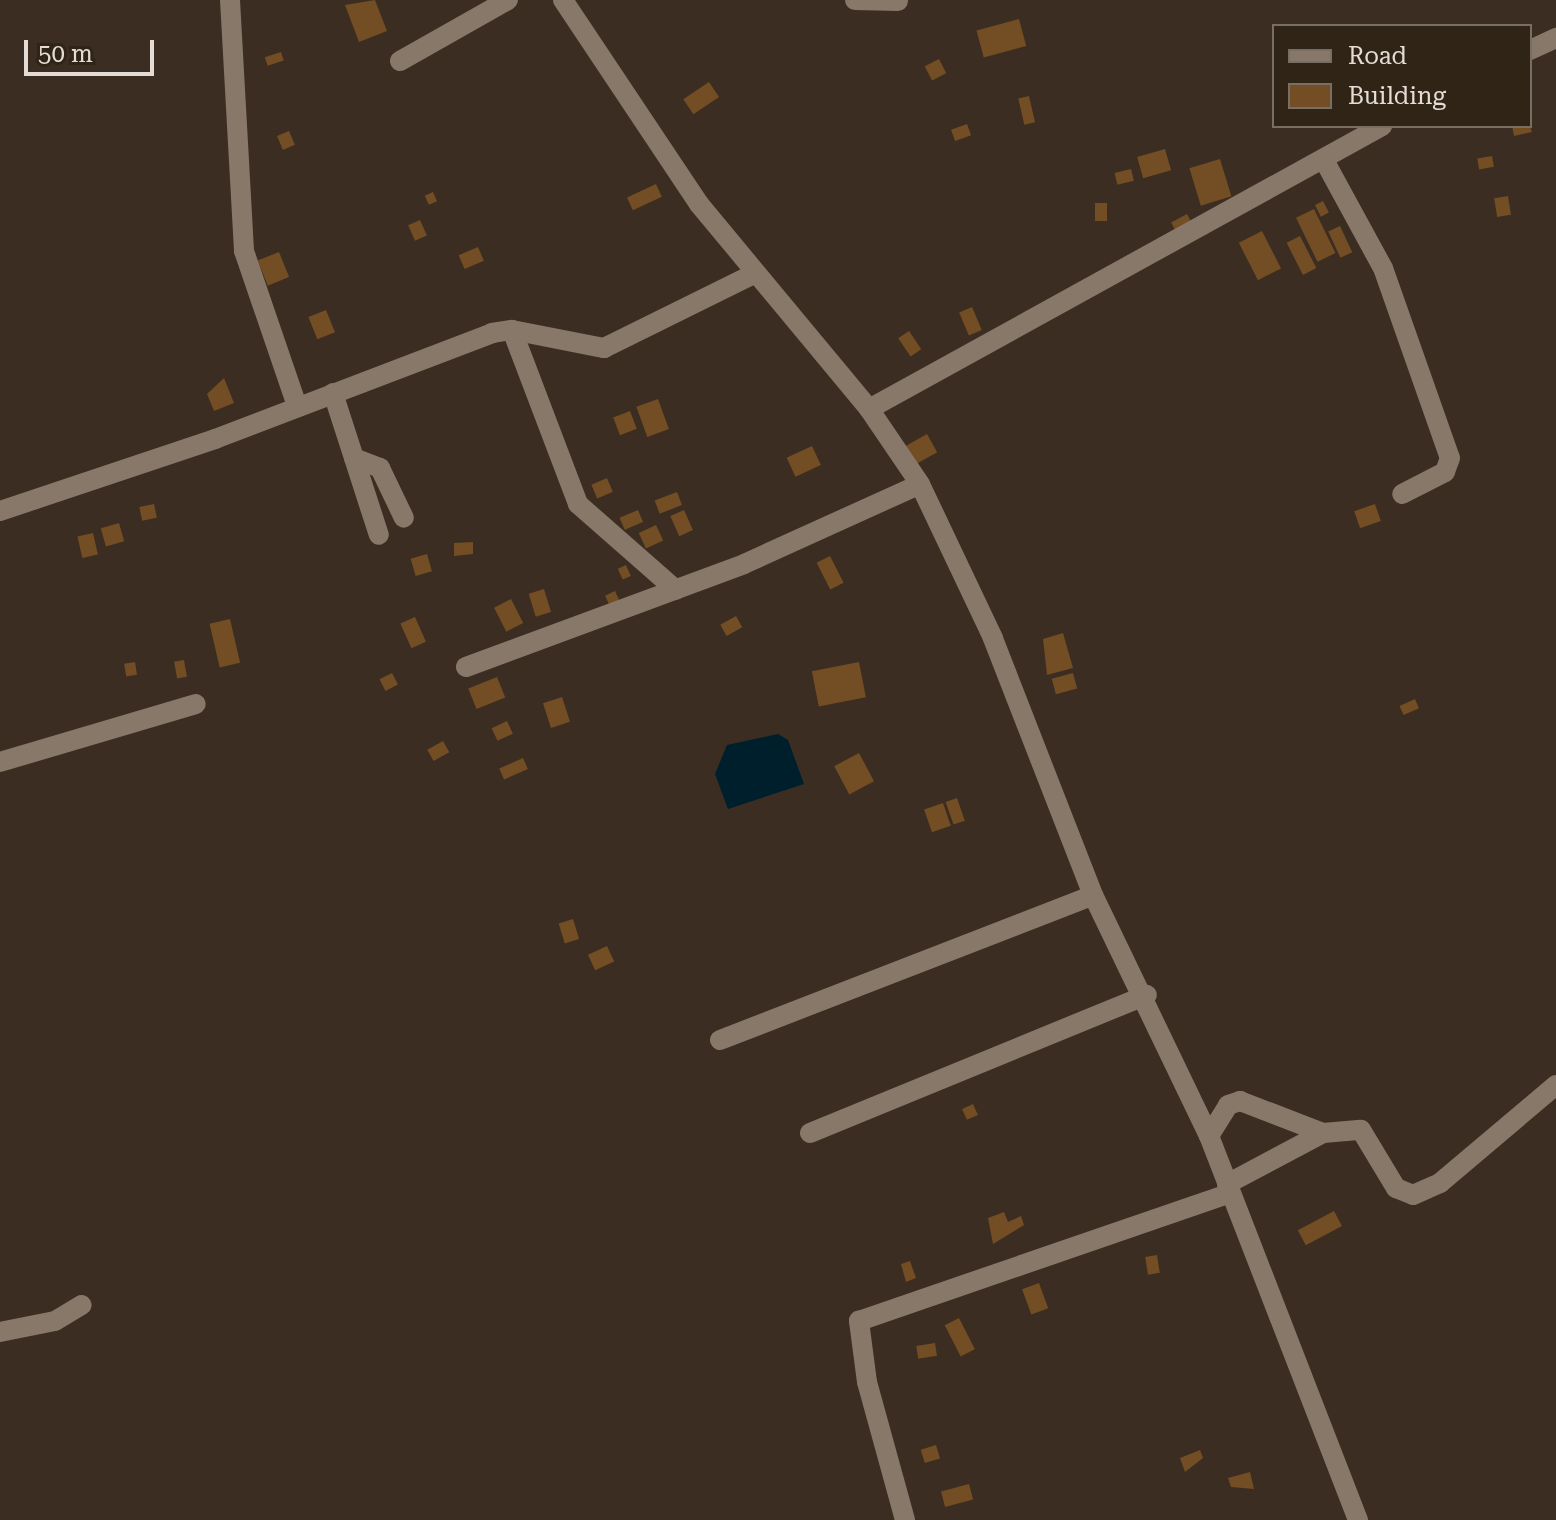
<!DOCTYPE html>
<style>
body{margin:0}
#map{position:relative;width:1556px;height:1520px;overflow:hidden;background:#3b2d21;font-family:"Roboto Serif",serif}
div>[style]{position:absolute}
.water>*{inset:0;background:#001f2d}
.building>*{inset:0;background:#734d24;transform-origin:0 0}
.minor>*{height:20px;margin:-10px;padding:0 10px;transform-origin:10px;border-radius:10px;background:#877869}
span{translate:-50% -50%;white-space:nowrap;text-align:center;line-height:1.15;-webkit-text-stroke:8px #302417;paint-order:stroke}
.legend{position:absolute;left:1272px;top:24px;width:260px;height:104px;box-sizing:border-box;background:#302417;border:2px solid #786e63;margin:0;padding:10px 14px;list-style:none;font-size:24px;color:#e5ddd5}
.legend li{display:flex;align-items:center;gap:16px;height:40px}
.legend b{width:40px;border:2px solid #786e63}
.scale{position:absolute;left:24px;top:40px;width:130px;height:36px;box-sizing:border-box;border:4px solid #e5ddd5;border-top:0;padding-left:10px;font-size:24px;line-height:28px;white-space:nowrap;color:#e5ddd5;-webkit-text-stroke:6px #302417;paint-order:stroke}
</style>
<div id="map">
<div class="water">
<div style="clip-path:polygon(778px 734px,788px 740px,804px 784px,728px 809px,715px 774px,727px 745px)"></div>
</div>
<div class="building">
<div style="clip-path:polygon(375px 0,387px 31px,359px 42px,345px 5px)"></div>
<div style="left:1019px;top:19px;width:28px;height:44px;rotate:75deg"></div>
<div style="left:281px;top:52px;width:9px;height:17px;rotate:72deg"></div>
<div style="left:939px;top:59px;width:16px;height:16px;rotate:63deg"></div>
<div style="left:709px;top:82px;width:18px;height:31px;rotate:56deg"></div>
<div style="left:1029px;top:96px;width:27px;height:11px;rotate:77deg"></div>
<div style="left:967px;top:124px;width:12px;height:17px;rotate:70deg"></div>
<div style="clip-path:polygon(1512px 126px,1530px 126px,1532px 132px,1514px 136px)"></div>
<div style="left:289px;top:131px;width:15px;height:13px;rotate:67deg"></div>
<div style="left:1165px;top:149px;width:22px;height:29px;rotate:74deg"></div>
<div style="left:1492px;top:156px;width:11px;height:15px;rotate:80deg"></div>
<div style="left:1220px;top:159px;width:39px;height:32px;rotate:73deg"></div>
<div style="left:1131px;top:169px;width:12px;height:17px;rotate:76deg"></div>
<div style="left:656px;top:184px;width:14px;height:32px;rotate:65deg"></div>
<div style="left:433px;top:192px;width:10px;height:9px;rotate:66deg"></div>
<div style="left:1508px;top:196px;width:19px;height:14px;rotate:81deg"></div>
<div style="left:1323px;top:201px;width:13px;height:9px;rotate:63deg"></div>
<div style="left:1107px;top:203px;width:18px;height:12px;rotate:90deg"></div>
<div style="left:1314px;top:209px;width:49px;height:20px;rotate:64deg"></div>
<div style="left:1187px;top:214px;width:15px;height:18px;rotate:62deg"></div>
<div style="left:420px;top:220px;width:17px;height:13px;rotate:66deg"></div>
<div style="left:1340px;top:226px;width:29px;height:13px;rotate:65deg"></div>
<div style="left:1262px;top:231px;width:42px;height:26px;rotate:63deg"></div>
<div style="left:1300px;top:236px;width:36px;height:15px;rotate:63deg"></div>
<div style="left:478px;top:247px;width:15px;height:21px;rotate:67deg"></div>
<div style="left:279px;top:252px;width:27px;height:23px;rotate:68deg"></div>
<div style="left:972px;top:307px;width:25px;height:14px;rotate:67deg"></div>
<div style="left:326px;top:310px;width:24px;height:19px;rotate:68deg"></div>
<div style="left:909px;top:331px;width:22px;height:13px;rotate:56deg"></div>
<div style="clip-path:polygon(224px 378px,234px 403px,214px 411px,207px 394px)"></div>
<div style="left:658px;top:399px;width:32px;height:23px;rotate:70deg"></div>
<div style="left:630px;top:411px;width:19px;height:18px;rotate:69deg"></div>
<div style="left:927px;top:434px;width:21px;height:24px;rotate:61deg"></div>
<div style="left:812px;top:446px;width:21px;height:28px;rotate:65deg"></div>
<div style="left:607px;top:478px;width:15px;height:17px;rotate:67deg"></div>
<div style="left:677px;top:492px;width:14px;height:24px;rotate:69deg"></div>
<div style="left:154px;top:504px;width:14px;height:15px;rotate:78deg"></div>
<div style="left:1375px;top:504px;width:18px;height:22px;rotate:71deg"></div>
<div style="left:638px;top:510px;width:13px;height:20px;rotate:67deg"></div>
<div style="left:684px;top:510px;width:22px;height:15px;rotate:66deg"></div>
<div style="left:119px;top:523px;width:19px;height:19px;rotate:74deg"></div>
<div style="left:656px;top:525px;width:17px;height:19px;rotate:65deg"></div>
<div style="left:93px;top:533px;width:22px;height:16px;rotate:77deg"></div>
<div style="clip-path:polygon(473px 542px,473px 554px,454px 556px,454px 543px)"></div>
<div style="left:427px;top:554px;width:18px;height:17px;rotate:74deg"></div>
<div style="left:830px;top:556px;width:30px;height:15px;rotate:63deg"></div>
<div style="left:626px;top:565px;width:12px;height:9px;rotate:66deg"></div>
<div style="left:544px;top:589px;width:24px;height:16px;rotate:73deg"></div>
<div style="left:615px;top:591px;width:14px;height:11px;rotate:65deg"></div>
<div style="left:511px;top:599px;width:27px;height:19px;rotate:63deg"></div>
<div style="left:736px;top:616px;width:13px;height:18px;rotate:61deg"></div>
<div style="left:415px;top:617px;width:27px;height:16px;rotate:66deg"></div>
<div style="left:230px;top:619px;width:45px;height:21px;rotate:77deg"></div>
<div style="clip-path:polygon(1063px 633px,1073px 668px,1047px 675px,1043px 639px)"></div>
<div style="left:184px;top:660px;width:17px;height:10px;rotate:80deg"></div>
<div style="left:135px;top:662px;width:13px;height:11px;rotate:81deg"></div>
<div style="left:859px;top:662px;width:36px;height:48px;rotate:79deg"></div>
<div style="left:392px;top:673px;width:13px;height:14px;rotate:63deg"></div>
<div style="left:1073px;top:673px;width:16px;height:22px;rotate:75deg"></div>
<div style="left:497px;top:677px;width:22px;height:31px;rotate:68deg"></div>
<div style="left:562px;top:697px;width:26px;height:20px;rotate:72deg"></div>
<div style="left:1415px;top:699px;width:10px;height:17px;rotate:66deg"></div>
<div style="left:507px;top:721px;width:14px;height:17px;rotate:65deg"></div>
<div style="left:443px;top:741px;width:13px;height:18px;rotate:61deg"></div>
<div style="left:859px;top:753px;width:32px;height:28px;rotate:62deg"></div>
<div style="left:523px;top:758px;width:12px;height:26px;rotate:66deg"></div>
<div style="left:957px;top:798px;width:24px;height:12px;rotate:71deg"></div>
<div style="left:943px;top:803px;width:24px;height:20px;rotate:71deg"></div>
<div style="left:573px;top:919px;width:21px;height:15px;rotate:73deg"></div>
<div style="left:607px;top:946px;width:17px;height:21px;rotate:65deg"></div>
<div style="left:973px;top:1104px;width:12px;height:12px;rotate:66deg"></div>
<div style="left:1334px;top:1211px;width:17px;height:41px;rotate:62deg"></div>
<div style="clip-path:polygon(1004px 1212px,1008px 1222px,1021px 1216px,1024px 1225px,993px 1244px,988px 1218px)"></div>
<div style="left:1157px;top:1255px;width:18px;height:12px;rotate:81deg"></div>
<div style="clip-path:polygon(910px 1261px,916px 1278px,906px 1282px,901px 1264px)"></div>
<div style="left:1039px;top:1283px;width:27px;height:18px;rotate:70deg"></div>
<div style="left:959px;top:1318px;width:35px;height:16px;rotate:63deg"></div>
<div style="left:935px;top:1343px;width:13px;height:19px;rotate:81deg"></div>
<div style="left:936px;top:1445px;width:14px;height:16px;rotate:73deg"></div>
<div style="clip-path:polygon(1200px 1450px,1203px 1458px,1185px 1472px,1180px 1458px)"></div>
<div style="clip-path:polygon(1250px 1472px,1254px 1489px,1231px 1487px,1228px 1478px)"></div>
<div style="left:969px;top:1484px;width:16px;height:29px;rotate:75deg"></div>
</div>
<div class="minor">
<div style="left:230px;top:0;width:251px;rotate:86.8deg"></div>
<div style="left:244px;top:251px;width:164px;rotate:71.1deg"></div>
<div style="left:563px;top:0;width:245px;rotate:56.3deg"></div>
<div style="left:699px;top:204px;width:266px;rotate:50.3deg"></div>
<div style="left:855px;top:0;width:43px;rotate:1.3deg"></div>
<div style="left:1530px;top:50px;width:29px;rotate:-25deg"></div>
<div style="left:400px;top:61px;width:124px;rotate:-29.5deg"></div>
<div style="left:1324px;top:160px;width:123px;rotate:61.4deg"></div>
<div style="left:1383px;top:268px;width:201px;rotate:70.6deg"></div>
<div style="left:1450px;top:458px;width:15px;rotate:110deg"></div>
<div style="left:1445px;top:472px;width:48px;rotate:152.9deg"></div>
<div style="left:512px;top:330px;width:186px;rotate:69.2deg"></div>
<div style="left:578px;top:504px;width:130px;rotate:41.3deg"></div>
<div style="left:333px;top:393px;width:149px;rotate:72.1deg"></div>
<div style="left:354px;top:458px;width:28px;rotate:21deg"></div>
<div style="left:380px;top:468px;width:55px;rotate:64.4deg"></div>
<div style="left:0;top:511px;width:227px;rotate:-18.5deg"></div>
<div style="left:215px;top:439px;width:297px;rotate:-20.9deg"></div>
<div style="left:492px;top:333px;width:20px;rotate:-9deg"></div>
<div style="left:512px;top:330px;width:94px;rotate:11.1deg"></div>
<div style="left:604px;top:348px;width:167px;rotate:-26.3deg"></div>
<div style="left:466px;top:667px;width:296px;rotate:-20.3deg"></div>
<div style="left:744px;top:564px;width:193px;rotate:-24.4deg"></div>
<div style="left:0;top:762px;width:204px;rotate:-16.5deg"></div>
<div style="left:720px;top:1040px;width:400px;rotate:-21.2deg"></div>
<div style="left:810px;top:1133px;width:364px;rotate:-22.3deg"></div>
<div style="left:1209px;top:1136px;width:36px;rotate:-58deg"></div>
<div style="left:1228px;top:1105px;width:13px;rotate:-18deg"></div>
<div style="left:1240px;top:1101px;width:89px;rotate:21.1deg"></div>
<div style="left:1323px;top:1133px;width:38px;rotate:-5deg"></div>
<div style="left:1361px;top:1130px;width:68px;rotate:58.9deg"></div>
<div style="left:1396px;top:1188px;width:18px;rotate:22deg"></div>
<div style="left:1413px;top:1195px;width:30px;rotate:-24deg"></div>
<div style="left:1440px;top:1183px;width:152px;rotate:-40.2deg"></div>
<div style="left:1227px;top:1184px;width:109px;rotate:-28deg"></div>
<div style="left:0;top:1332px;width:56px;rotate:-11.3deg"></div>
<div style="left:55px;top:1321px;width:31px;rotate:-31deg"></div>
<div style="left:905px;top:1520px;width:143px;rotate:-105.4deg"></div>
<div style="left:867px;top:1382px;width:62px;rotate:-97.5deg"></div>
<div style="left:859px;top:1321px;width:392px;rotate:-19deg"></div>
<div style="left:1358px;top:1520px;width:412px;rotate:-111.2deg"></div>
<div style="left:1209px;top:1136px;width:267px;rotate:-115.7deg"></div>
<div style="left:1093px;top:895px;width:276px;rotate:-111.3deg"></div>
<div style="left:993px;top:638px;width:170px;rotate:-115.4deg"></div>
<div style="left:920px;top:484px;width:91px;rotate:-124.2deg"></div>
<div style="left:869px;top:409px;width:586px;rotate:-28.88deg"></div>
</div>
<ul class="legend">
<li><b style="height:10px;background:#877869"></b>Road</li>
<li><b style="height:22px;background:#734d24"></b>Building</li>
</ul>
<div class="scale">50 m</div>
</div>
